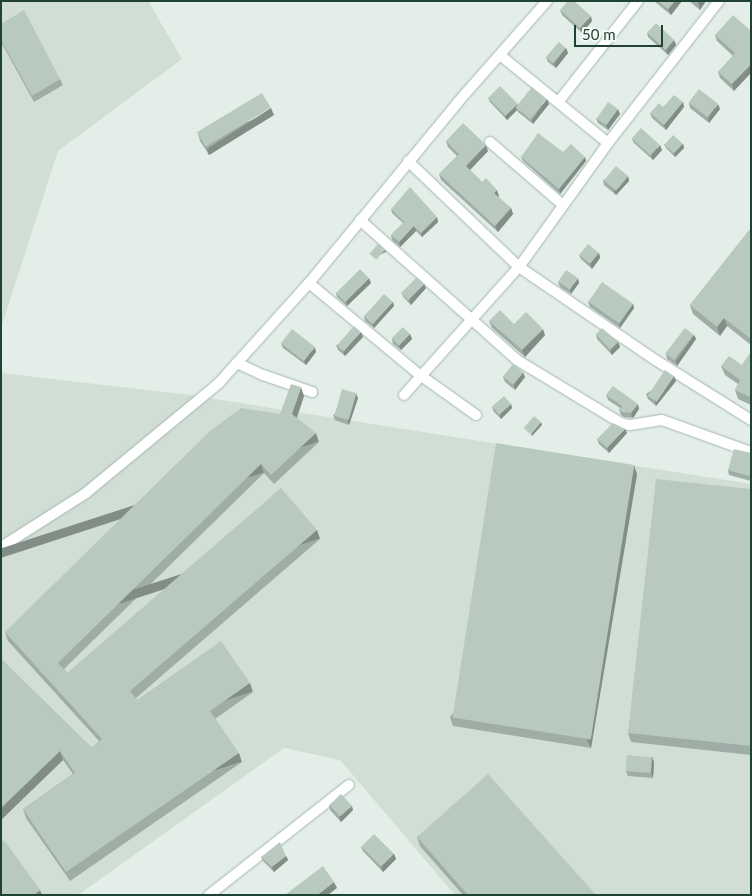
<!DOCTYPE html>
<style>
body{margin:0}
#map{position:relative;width:752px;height:896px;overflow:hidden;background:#e3eee8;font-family:Lato,sans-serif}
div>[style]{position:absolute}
.built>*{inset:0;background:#d1ded6}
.roads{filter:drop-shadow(0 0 1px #a5b7ae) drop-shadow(0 0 1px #a5b7ae)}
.street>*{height:10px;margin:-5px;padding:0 5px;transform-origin:5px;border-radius:5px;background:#fff}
.wall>*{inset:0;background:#9eada5}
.shaded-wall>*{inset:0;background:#818d86;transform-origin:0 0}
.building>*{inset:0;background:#b8c9c0;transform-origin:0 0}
span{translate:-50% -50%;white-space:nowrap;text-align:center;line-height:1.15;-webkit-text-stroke:4.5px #f4faf6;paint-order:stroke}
.frame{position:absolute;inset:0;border:2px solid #204234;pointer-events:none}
.scale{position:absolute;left:574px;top:25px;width:89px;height:22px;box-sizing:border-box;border:2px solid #204234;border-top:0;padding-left:6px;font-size:15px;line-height:18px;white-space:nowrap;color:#204234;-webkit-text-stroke:4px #f4faf6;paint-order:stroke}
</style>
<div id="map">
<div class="built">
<div style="clip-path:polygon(1px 1px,148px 1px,182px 59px,58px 151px,1px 328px)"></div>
<div style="clip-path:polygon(1px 373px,190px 395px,751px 484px,751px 895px,455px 895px,340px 760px,284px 748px,78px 895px,1px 895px)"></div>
</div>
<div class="roads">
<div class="street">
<div style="left:500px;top:55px;width:139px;rotate:39.2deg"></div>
<div style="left:559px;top:101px;width:127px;rotate:-51.7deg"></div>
<div style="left:490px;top:142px;width:96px;rotate:40.8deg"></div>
<div style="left:408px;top:161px;width:153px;rotate:43.7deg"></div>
<div style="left:519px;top:267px;width:167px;rotate:34.3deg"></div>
<div style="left:657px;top:361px;width:111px;rotate:32.1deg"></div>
<div style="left:360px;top:220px;width:210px;rotate:41.7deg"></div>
<div style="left:517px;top:360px;width:122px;rotate:31.2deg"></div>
<div style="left:621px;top:423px;width:9px;rotate:13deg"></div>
<div style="left:630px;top:425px;width:32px;rotate:-9deg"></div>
<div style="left:662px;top:420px;width:95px;rotate:19.8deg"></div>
<div style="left:309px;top:283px;width:144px;rotate:39.7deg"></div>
<div style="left:420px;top:375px;width:69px;rotate:35.5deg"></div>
<div style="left:237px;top:363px;width:29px;rotate:25deg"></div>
<div style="left:263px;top:375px;width:52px;rotate:19.1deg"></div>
<div style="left:404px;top:395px;width:172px;rotate:-48.1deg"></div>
<div style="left:519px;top:267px;width:153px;rotate:-54.3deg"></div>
<div style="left:608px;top:143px;width:180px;rotate:-52deg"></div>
<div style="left:1px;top:547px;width:101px;rotate:-32.4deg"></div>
<div style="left:86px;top:493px;width:173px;rotate:-39.6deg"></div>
<div style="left:219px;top:383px;width:135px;rotate:-48deg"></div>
<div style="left:309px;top:283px;width:234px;rotate:-50.5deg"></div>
<div style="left:458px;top:102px;width:135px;rotate:-48.6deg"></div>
<div style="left:209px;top:895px;width:178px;rotate:-38.2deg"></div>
</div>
</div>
<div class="wall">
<div style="clip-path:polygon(654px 1px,682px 1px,671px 15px)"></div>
<div style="clip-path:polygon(689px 1px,706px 1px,700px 10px)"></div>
<div style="clip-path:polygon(560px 10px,592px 21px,582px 33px,562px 15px)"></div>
<div style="clip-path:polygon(1px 24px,60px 79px,63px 85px,34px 102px,1px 42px)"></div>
<div style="clip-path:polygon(751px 31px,734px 91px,720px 78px,718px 72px,733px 56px,717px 41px,715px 35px)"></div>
<div style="clip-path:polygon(647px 33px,674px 40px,676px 45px,668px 55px,648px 37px)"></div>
<div style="clip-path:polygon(566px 48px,568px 53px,556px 68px,548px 62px,546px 57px)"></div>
<div style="clip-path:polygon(488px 98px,518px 105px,549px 104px,533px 124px,518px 112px,517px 110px,507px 120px,490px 102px)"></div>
<div style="clip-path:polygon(683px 102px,684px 107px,666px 130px,652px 118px,650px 113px,663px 107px)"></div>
<div style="clip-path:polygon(689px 103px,720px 109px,709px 123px,690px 108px)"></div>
<div style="clip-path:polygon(620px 114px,608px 130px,598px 123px,596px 118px)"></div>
<div style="clip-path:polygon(274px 115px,209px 155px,200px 141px,198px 134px)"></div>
<div style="clip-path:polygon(632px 139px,662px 150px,653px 160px,634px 143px)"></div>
<div style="clip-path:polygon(446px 141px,488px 151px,470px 170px,482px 182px,499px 196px,498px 197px,511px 208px,513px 214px,498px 232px,441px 180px,439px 174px,457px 156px,448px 147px)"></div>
<div style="clip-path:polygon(664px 144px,683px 144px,684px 148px,675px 157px,666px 148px)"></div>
<div style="clip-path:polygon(563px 152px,585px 157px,586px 161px,560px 194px,523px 161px,521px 157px)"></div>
<div style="clip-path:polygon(628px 176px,629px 181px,616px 195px,604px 185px,603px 180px)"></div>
<div style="clip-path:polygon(391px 209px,437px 217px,438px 222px,422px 237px,416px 231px,400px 247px,392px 240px,391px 235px,403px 223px,392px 213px)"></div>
<div style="clip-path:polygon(751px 228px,751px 345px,727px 326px,720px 336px,693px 314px,690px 305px)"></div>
<div style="clip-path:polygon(599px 253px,600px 258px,592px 269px,581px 259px,579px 255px)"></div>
<div style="clip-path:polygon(558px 282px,579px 283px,571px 294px,560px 287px)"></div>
<div style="clip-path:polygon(371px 283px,347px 306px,337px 297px,336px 293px)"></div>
<div style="clip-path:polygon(426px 288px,411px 305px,404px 298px,402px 294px)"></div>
<div style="clip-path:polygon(393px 302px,394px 306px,374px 328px,365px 321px,364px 316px)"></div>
<div style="clip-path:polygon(588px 302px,633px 304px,634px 308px,620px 328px,590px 307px)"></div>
<div style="clip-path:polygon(489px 321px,514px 324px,545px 335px,525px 357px,492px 328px)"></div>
<div style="clip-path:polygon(410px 334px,412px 339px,401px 350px,393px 344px,392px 339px)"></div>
<div style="clip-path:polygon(596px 334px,618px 342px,620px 347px,612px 355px,597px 339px)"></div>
<div style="clip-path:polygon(694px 335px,696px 339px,677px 366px,667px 359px,666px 354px)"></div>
<div style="clip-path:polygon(363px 337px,345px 356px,338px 350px,336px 345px)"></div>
<div style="clip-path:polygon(281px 343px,316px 352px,306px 365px,283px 348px)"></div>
<div style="clip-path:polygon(751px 352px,751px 405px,738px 399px,735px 390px,738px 384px,725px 375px,721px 366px,742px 365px)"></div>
<div style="clip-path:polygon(674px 376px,676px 381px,656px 406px,648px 399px,646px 394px)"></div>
<div style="clip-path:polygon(503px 377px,525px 377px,515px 390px,505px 382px)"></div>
<div style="clip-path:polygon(606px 395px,639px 409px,633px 418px,624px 417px,621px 415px,619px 410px,620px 408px,608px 400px)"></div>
<div style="clip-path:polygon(304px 396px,297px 418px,319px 442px,274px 484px,264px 473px,64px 669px,67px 673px,317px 530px,320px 539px,136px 698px,137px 700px,253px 692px,215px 719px,242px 762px,70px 881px,26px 818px,23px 809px,73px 774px,63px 760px,1px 820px,1px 659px,92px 748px,99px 741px,8px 641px,5px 632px)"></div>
<div style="clip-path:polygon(358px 398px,349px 425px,335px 420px,333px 415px)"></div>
<div style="clip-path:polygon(511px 404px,512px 408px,501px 419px,494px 412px,492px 407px)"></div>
<div style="clip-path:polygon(627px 433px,609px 453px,599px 444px,597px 439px)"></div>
<div style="clip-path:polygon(751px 453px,751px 481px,729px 475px,728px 470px)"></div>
<div style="clip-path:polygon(637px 474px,591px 748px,453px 726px,450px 717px)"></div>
<div style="clip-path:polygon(751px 489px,751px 755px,631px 742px,628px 733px)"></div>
<div style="clip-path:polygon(652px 757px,654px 762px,653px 778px,628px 776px,626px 771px)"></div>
<div style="clip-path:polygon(329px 805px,353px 810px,341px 822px,330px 810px)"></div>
<div style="clip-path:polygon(417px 837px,596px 895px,463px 895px,420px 846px)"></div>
<div style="clip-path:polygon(361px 847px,394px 854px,396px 859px,383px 872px,363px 851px)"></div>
<div style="clip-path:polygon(286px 856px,288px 860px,274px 872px,263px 861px,261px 857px)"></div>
</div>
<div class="shaded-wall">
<div style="clip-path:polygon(675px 1px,682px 1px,671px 15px,668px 9px)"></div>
<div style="clip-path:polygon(699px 1px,706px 1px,700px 10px,698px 3px)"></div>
<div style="clip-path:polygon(591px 16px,592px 21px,582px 33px,580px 28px)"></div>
<div style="clip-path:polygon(674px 40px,676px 45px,668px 55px,666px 51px)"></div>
<div style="clip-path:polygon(566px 48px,568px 53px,556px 68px,554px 64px)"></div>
<div style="clip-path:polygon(751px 64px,751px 73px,734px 91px,732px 84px)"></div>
<div style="clip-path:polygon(547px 99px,549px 104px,533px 124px,532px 120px)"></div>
<div style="clip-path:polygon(683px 102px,684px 107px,666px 130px,664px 125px)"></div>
<div style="clip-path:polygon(518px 104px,519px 108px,516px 108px,517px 110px,507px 120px,505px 116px)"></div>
<div style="clip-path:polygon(718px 104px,720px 109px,709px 123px,708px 118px)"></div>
<div style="clip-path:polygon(271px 108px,274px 115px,209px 155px,207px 149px)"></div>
<div style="clip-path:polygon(618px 109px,620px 114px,608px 130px,606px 125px)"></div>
<div style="clip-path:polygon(683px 144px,684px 148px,675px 157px,674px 153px)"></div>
<div style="clip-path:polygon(486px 145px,488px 151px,468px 172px,466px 166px)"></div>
<div style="clip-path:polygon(660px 145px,662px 150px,653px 160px,651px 156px)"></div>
<div style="clip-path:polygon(585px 157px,586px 161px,560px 194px,559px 189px)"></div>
<div style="clip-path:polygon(628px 176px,629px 181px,616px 195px,614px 191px)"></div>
<div style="clip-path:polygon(497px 190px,499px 196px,496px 199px,494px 193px)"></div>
<div style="clip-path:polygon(511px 208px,513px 214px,498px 232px,495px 226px)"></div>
<div style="clip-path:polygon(437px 217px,438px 222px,422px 237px,421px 233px)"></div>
<div style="clip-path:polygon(414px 226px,416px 231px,400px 247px,399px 242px)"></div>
<div style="left:385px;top:250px;width:2px;height:13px;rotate:63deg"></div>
<div style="clip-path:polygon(599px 253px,600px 258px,592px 269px,590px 264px)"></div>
<div style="clip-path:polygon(369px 278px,371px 283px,347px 306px,346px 301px)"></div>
<div style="clip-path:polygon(578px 278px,579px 283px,571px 294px,570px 290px)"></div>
<div style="clip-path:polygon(424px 284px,426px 288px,411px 305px,409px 300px)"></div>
<div style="clip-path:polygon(393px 302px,394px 306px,374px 328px,372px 323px)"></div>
<div style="clip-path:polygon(633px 304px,634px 308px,620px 328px,619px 323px)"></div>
<div style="clip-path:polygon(724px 318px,727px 326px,720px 336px,717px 327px)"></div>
<div style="clip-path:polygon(543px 329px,545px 335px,525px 357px,522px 350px)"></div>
<div style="clip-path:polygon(361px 332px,363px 337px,345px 356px,343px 351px)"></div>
<div style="clip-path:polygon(410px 334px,412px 339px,401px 350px,399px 346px)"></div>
<div style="clip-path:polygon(694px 335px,696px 339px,677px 366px,676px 361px)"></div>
<div style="clip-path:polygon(618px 342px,620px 347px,612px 355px,610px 350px)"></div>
<div style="clip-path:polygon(315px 347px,316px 352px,306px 365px,304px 361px)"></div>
<div style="clip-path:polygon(523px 372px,525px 377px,515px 390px,514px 385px)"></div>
<div style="clip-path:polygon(674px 376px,676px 381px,656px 406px,655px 401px)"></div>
<div style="clip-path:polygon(301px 387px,304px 396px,295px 422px,292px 414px)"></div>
<div style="clip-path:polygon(356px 393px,358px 398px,349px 425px,347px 420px)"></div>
<div style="clip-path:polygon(511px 404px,512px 408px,501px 419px,500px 414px)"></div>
<div style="clip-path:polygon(638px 404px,639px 409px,633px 418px,631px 413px)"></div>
<div style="clip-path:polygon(541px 422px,542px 425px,532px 436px,531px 434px)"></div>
<div style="clip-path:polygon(625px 429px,627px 433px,609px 453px,607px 448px)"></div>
<div style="left:316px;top:433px;width:9px;height:62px;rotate:72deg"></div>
<div style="left:261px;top:464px;width:9px;height:284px;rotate:72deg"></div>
<div style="clip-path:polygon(634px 465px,637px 474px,591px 748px,587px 739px)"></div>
<div style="left:317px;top:530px;width:9px;height:247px;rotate:72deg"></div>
<div style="left:250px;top:683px;width:9px;height:49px;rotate:72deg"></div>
<div style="clip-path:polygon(60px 751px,63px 760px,1px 820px,1px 808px)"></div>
<div style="left:239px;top:753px;width:9px;height:210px;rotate:72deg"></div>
<div style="clip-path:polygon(652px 757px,654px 762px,653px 778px,651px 773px)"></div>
<div style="clip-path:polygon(352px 806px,353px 810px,341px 822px,339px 817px)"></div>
<div style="clip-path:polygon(394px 854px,396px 859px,383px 872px,381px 867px)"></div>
<div style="clip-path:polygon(286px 856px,288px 860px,274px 872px,272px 867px)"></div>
<div style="clip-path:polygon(334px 882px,337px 888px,328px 895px,317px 895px)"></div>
<div style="clip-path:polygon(40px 890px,42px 895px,34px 895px)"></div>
</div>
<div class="building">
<div style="clip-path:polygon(568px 1px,574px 1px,591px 16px,580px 28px,560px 10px)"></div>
<div style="clip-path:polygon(658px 1px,675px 1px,668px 9px)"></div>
<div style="clip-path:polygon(24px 10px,60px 79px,32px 96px,1px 40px,1px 24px)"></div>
<div style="clip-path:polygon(733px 15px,751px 31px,751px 64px,732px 84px,718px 72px,735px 53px,715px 35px)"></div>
<div style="left:656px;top:23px;width:25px;height:13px;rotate:43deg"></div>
<div style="left:559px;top:42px;width:9px;height:20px;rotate:41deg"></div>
<div style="left:500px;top:86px;width:25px;height:17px;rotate:45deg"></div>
<div style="left:532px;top:87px;width:19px;height:26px;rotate:39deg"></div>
<div style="left:699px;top:89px;width:24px;height:17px;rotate:38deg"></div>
<div style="left:262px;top:93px;width:17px;height:76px;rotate:59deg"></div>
<div style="clip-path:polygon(674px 95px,683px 102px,664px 125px,650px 113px,659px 103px,663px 107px)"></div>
<div style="left:608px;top:102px;width:12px;height:20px;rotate:35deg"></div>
<div style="clip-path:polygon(463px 123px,486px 145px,466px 166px,482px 182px,486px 178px,497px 190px,494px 193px,511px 208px,495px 226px,439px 174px,459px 154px,446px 141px)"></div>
<div style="left:641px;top:128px;width:25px;height:14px;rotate:42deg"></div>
<div style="clip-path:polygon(538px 133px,563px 152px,571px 144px,585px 157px,559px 189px,521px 157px)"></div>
<div style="left:673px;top:135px;width:13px;height:13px;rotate:42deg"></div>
<div style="left:616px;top:166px;width:16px;height:19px;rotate:40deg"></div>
<div style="clip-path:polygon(410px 187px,437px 217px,421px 233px,414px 226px,399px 242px,391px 235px,404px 222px,391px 209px)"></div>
<div style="clip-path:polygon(751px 228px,751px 339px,724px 318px,717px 327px,690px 305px)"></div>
<div style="left:378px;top:244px;width:9px;height:13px;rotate:41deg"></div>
<div style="left:588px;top:244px;width:14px;height:14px;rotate:39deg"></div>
<div style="left:360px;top:269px;width:13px;height:34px;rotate:45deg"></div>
<div style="left:566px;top:270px;width:14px;height:14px;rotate:34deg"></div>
<div style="left:417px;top:277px;width:10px;height:23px;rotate:45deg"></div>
<div style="left:602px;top:282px;width:38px;height:24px;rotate:35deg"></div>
<div style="left:384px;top:294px;width:12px;height:30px;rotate:42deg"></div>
<div style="clip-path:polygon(500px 310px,514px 324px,526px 312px,543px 329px,522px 350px,489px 321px)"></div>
<div style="left:354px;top:326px;width:9px;height:26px;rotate:41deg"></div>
<div style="left:403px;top:327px;width:10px;height:16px;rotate:45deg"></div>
<div style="clip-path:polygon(602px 328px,618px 342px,610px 350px,596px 334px)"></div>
<div style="left:685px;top:328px;width:11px;height:32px;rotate:38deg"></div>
<div style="left:292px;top:329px;width:29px;height:18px;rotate:38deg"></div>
<div style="clip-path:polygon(751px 352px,751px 395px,750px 397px,735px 390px,740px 380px,721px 366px,729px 356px,742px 365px)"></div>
<div style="left:513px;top:364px;width:13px;height:16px;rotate:39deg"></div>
<div style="left:665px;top:370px;width:11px;height:31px;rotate:34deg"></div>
<div style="clip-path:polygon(291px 384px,301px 387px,292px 414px,316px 433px,271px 475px,261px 464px,58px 663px,67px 673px,281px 488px,317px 530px,130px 691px,137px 700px,221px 641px,250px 683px,210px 711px,239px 753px,66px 872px,23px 809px,75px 773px,60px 751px,1px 808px,1px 659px,92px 748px,102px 739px,5px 632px,210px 431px,241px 408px,280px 414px)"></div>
<div style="clip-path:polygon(613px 386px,638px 404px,631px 413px,622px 412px,619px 410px,622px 406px,606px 395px)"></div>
<div style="left:342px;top:389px;width:15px;height:28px;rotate:16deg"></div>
<div style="left:504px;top:396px;width:11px;height:16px;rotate:49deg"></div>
<div style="left:534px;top:416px;width:9px;height:16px;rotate:41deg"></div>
<div style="clip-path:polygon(613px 423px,625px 429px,607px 448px,597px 439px)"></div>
<div style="left:496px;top:443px;width:140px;height:278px;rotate:9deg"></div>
<div style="clip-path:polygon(734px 449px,751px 453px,751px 472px,749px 476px,728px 470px)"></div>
<div style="clip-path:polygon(656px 479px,751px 489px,751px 746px,628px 733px)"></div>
<div style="left:627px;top:755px;width:25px;height:16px;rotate:5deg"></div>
<div style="clip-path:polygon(488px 774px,596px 895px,468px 895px,417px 837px)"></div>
<div style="left:341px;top:794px;width:16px;height:16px;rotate:47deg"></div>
<div style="left:374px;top:834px;width:28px;height:18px;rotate:45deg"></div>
<div style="clip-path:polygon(4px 840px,40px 890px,34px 895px,1px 895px,1px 842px)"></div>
<div style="clip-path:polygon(280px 842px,286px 856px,272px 867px,261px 857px)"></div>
<div style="clip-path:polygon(323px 866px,334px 882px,317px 895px,285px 895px)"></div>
</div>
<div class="frame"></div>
<div class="scale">50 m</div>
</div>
